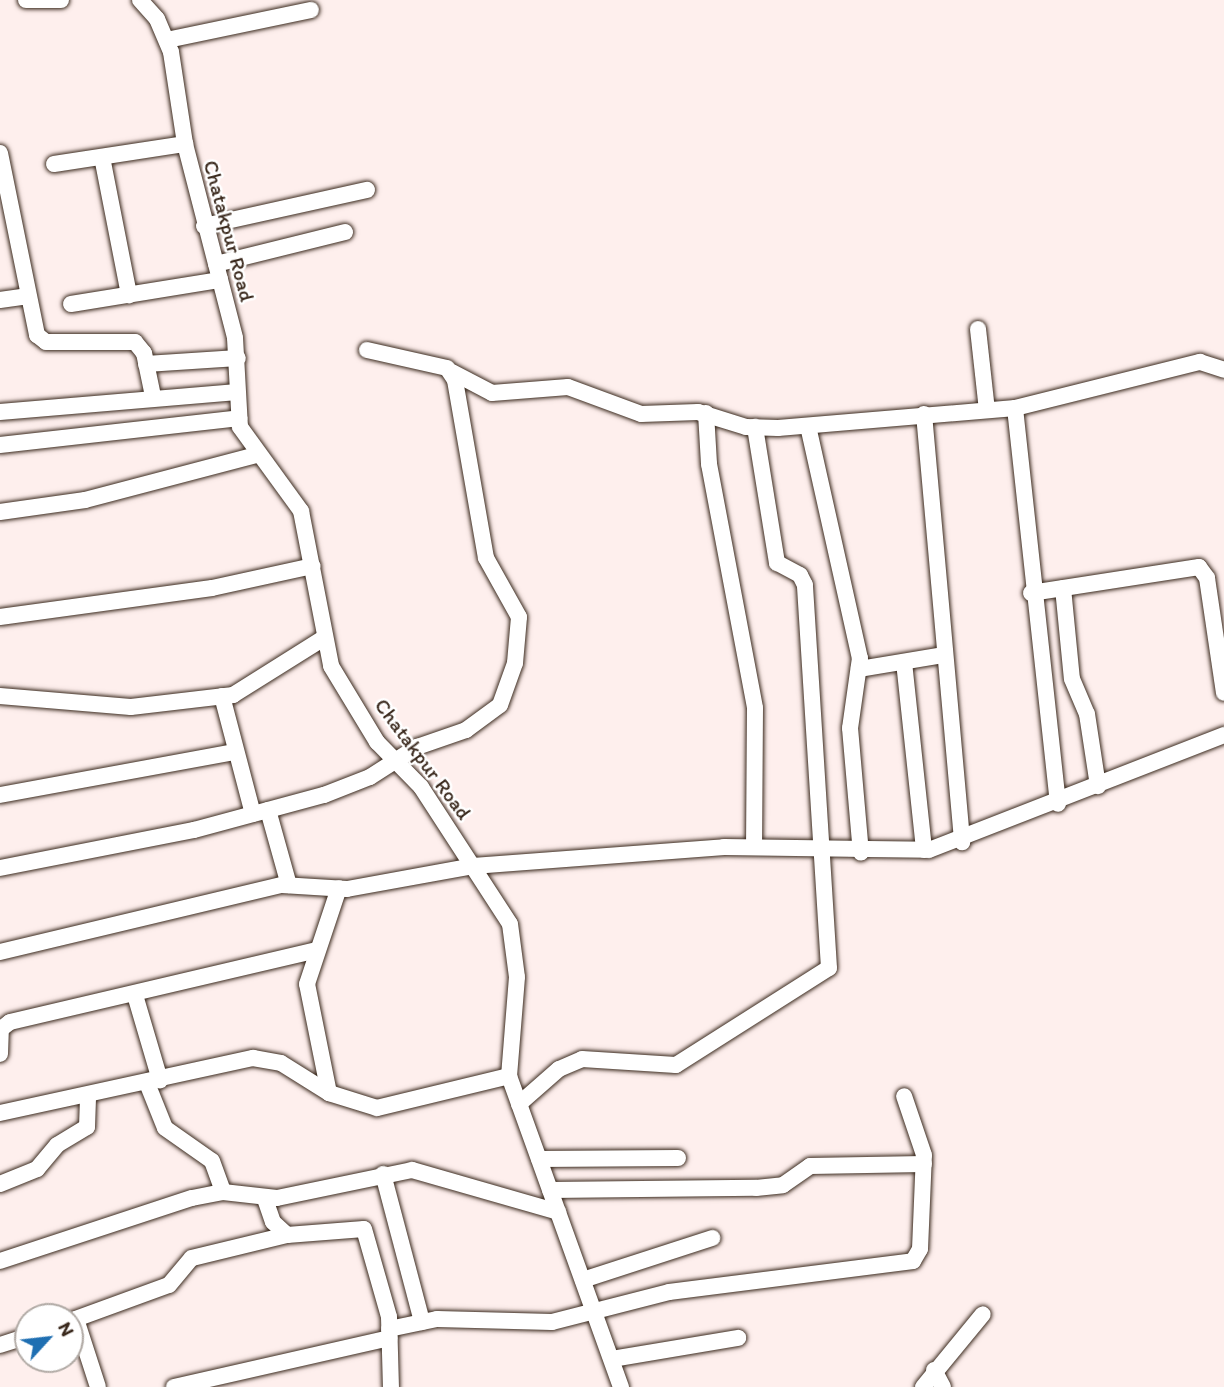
<!DOCTYPE html>
<style>
body{margin:0}
#map{position:relative;width:1224px;height:1387px;overflow:hidden;background:#feefed;font-family:Itim,sans-serif}
div>[style]{position:absolute}
.roads{filter:drop-shadow(0 0 2px #3b2a1e) drop-shadow(0 0 2px #3b2a1e)}
.street>*{height:16px;margin:-8px;padding:0 8px;transform-origin:8px;border-radius:8px;background:#fff}
span{translate:-50% -50%;white-space:nowrap;text-align:center;line-height:1.15;-webkit-text-stroke:5px #fff;paint-order:stroke}
.street-label{font-size:21px;color:#3b2a1e}
.north{position:absolute;left:14px;top:1303px;width:70px;height:70px;box-sizing:border-box;background:#fff;border:2px solid #b1aaa5;border-radius:50%;rotate:63deg;font-size:19px;font-weight:700;line-height:28px;text-align:center;color:#3b2a1e}
.north::after{content:'';display:block;margin:auto;width:24px;height:32px;background:#1f6fb2;clip-path:polygon(50% 0,100% 100%,50% 72%,0 100%)}
</style>
<div id="map">
<div class="roads">
<div class="street">
<div style="left:26px;top:0;width:35px"></div>
<div style="left:140px;top:0;width:25px;rotate:48deg"></div>
<div style="left:157px;top:19px;width:36px;rotate:67deg"></div>
<div style="left:171px;top:52px;width:93px;rotate:81.3deg"></div>
<div style="left:185px;top:144px;width:200px;rotate:75.5deg"></div>
<div style="left:235px;top:338px;width:89px;rotate:86.8deg"></div>
<div style="left:240px;top:427px;width:104px;rotate:54deg"></div>
<div style="left:301px;top:511px;width:158px;rotate:79deg"></div>
<div style="left:331px;top:666px;width:89px;rotate:58.8deg"></div>
<div style="left:377px;top:742px;width:63px;rotate:45.6deg"></div>
<div style="left:421px;top:787px;width:163px;rotate:57deg"></div>
<div style="left:510px;top:924px;width:53px;rotate:82.5deg"></div>
<div style="left:517px;top:977px;width:99px;rotate:94.6deg"></div>
<div style="left:509px;top:1076px;width:331px;rotate:70.2deg"></div>
<div style="left:167px;top:40px;width:147px;rotate:-11.8deg"></div>
<div style="left:0;top:153px;width:186px;rotate:78.5deg"></div>
<div style="left:37px;top:335px;width:11px;rotate:38deg"></div>
<div style="left:46px;top:342px;width:89px"></div>
<div style="left:135px;top:342px;width:14px;rotate:51deg"></div>
<div style="left:144px;top:353px;width:44px;rotate:78.2deg"></div>
<div style="left:102px;top:157px;width:141px;rotate:78.9deg"></div>
<div style="left:54px;top:164px;width:133px;rotate:-8.7deg"></div>
<div style="left:204px;top:226px;width:167px;rotate:-12.5deg"></div>
<div style="left:216px;top:264px;width:133px;rotate:-13.9deg"></div>
<div style="left:0;top:300px;width:27px;rotate:-8deg"></div>
<div style="left:71px;top:304px;width:151px;rotate:-9.2deg"></div>
<div style="left:978px;top:329px;width:81px;rotate:83.7deg"></div>
<div style="left:146px;top:364px;width:92px;rotate:-3.7deg"></div>
<div style="left:452px;top:372px;width:45px;rotate:27.7deg"></div>
<div style="left:492px;top:393px;width:76px;rotate:-4.5deg"></div>
<div style="left:568px;top:387px;width:78px;rotate:20.3deg"></div>
<div style="left:641px;top:414px;width:57px;rotate:-2deg"></div>
<div style="left:698px;top:412px;width:50px;rotate:17.4deg"></div>
<div style="left:746px;top:427px;width:32px;rotate:2deg"></div>
<div style="left:778px;top:428px;width:238px;rotate:-4.8deg"></div>
<div style="left:1015px;top:408px;width:191px;rotate:-14deg"></div>
<div style="left:1200px;top:362px;width:25px;rotate:18deg"></div>
<div style="left:1015px;top:408px;width:398px;rotate:83.8deg"></div>
<div style="left:0;top:412px;width:238px;rotate:-4.8deg"></div>
<div style="left:706px;top:413px;width:51px;rotate:86.6deg"></div>
<div style="left:709px;top:464px;width:248px;rotate:79.3deg"></div>
<div style="left:755px;top:708px;width:139px;rotate:90.4deg"></div>
<div style="left:924px;top:414px;width:430px;rotate:84.9deg"></div>
<div style="left:808px;top:426px;width:238px;rotate:77.4deg"></div>
<div style="left:860px;top:658px;width:71px;rotate:98.1deg"></div>
<div style="left:850px;top:728px;width:125px;rotate:85deg"></div>
<div style="left:0;top:445px;width:241px;rotate:-6.4deg"></div>
<div style="left:0;top:512px;width:86px;rotate:-8deg"></div>
<div style="left:85px;top:500px;width:178px;rotate:-14.7deg"></div>
<div style="left:1063px;top:588px;width:91px;rotate:84.4deg"></div>
<div style="left:1072px;top:679px;width:38px;rotate:67deg"></div>
<div style="left:1087px;top:714px;width:73px;rotate:81.3deg"></div>
<div style="left:1031px;top:593px;width:170px;rotate:-8.8deg"></div>
<div style="left:1199px;top:567px;width:14px;rotate:54deg"></div>
<div style="left:1207px;top:578px;width:116px;rotate:81.6deg"></div>
<div style="left:0;top:617px;width:214px;rotate:-7.8deg"></div>
<div style="left:212px;top:588px;width:103px;rotate:-12.3deg"></div>
<div style="left:904px;top:662px;width:189px;rotate:83.9deg"></div>
<div style="left:859px;top:669px;width:86px;rotate:-9.4deg"></div>
<div style="left:0;top:696px;width:131px;rotate:4.8deg"></div>
<div style="left:131px;top:707px;width:103px;rotate:-6.7deg"></div>
<div style="left:233px;top:695px;width:107px;rotate:-32.1deg"></div>
<div style="left:222px;top:696px;width:122px;rotate:75.3deg"></div>
<div style="left:0;top:795px;width:239px;rotate:-10.4deg"></div>
<div style="left:268px;top:810px;width:78px;rotate:74.4deg"></div>
<div style="left:0;top:868px;width:198px;rotate:-11.1deg"></div>
<div style="left:194px;top:830px;width:135px;rotate:-15.1deg"></div>
<div style="left:324px;top:795px;width:49px;rotate:-21.4deg"></div>
<div style="left:370px;top:777px;width:56px;rotate:-32.6deg"></div>
<div style="left:417px;top:747px;width:52px;rotate:-19.1deg"></div>
<div style="left:466px;top:730px;width:42px;rotate:-36.3deg"></div>
<div style="left:500px;top:705px;width:45px;rotate:-70.3deg"></div>
<div style="left:515px;top:663px;width:46px;rotate:-85deg"></div>
<div style="left:519px;top:617px;width:68px;rotate:-119.2deg"></div>
<div style="left:486px;top:558px;width:181px;rotate:-99.9deg"></div>
<div style="left:455px;top:380px;width:14px;rotate:-124deg"></div>
<div style="left:447px;top:368px;width:82px;rotate:-167.3deg"></div>
<div style="left:0;top:952px;width:290px;rotate:-13.4deg"></div>
<div style="left:282px;top:885px;width:65px;rotate:3.5deg"></div>
<div style="left:347px;top:889px;width:128px;rotate:-10.3deg"></div>
<div style="left:473px;top:866px;width:252px;rotate:-4.3deg"></div>
<div style="left:724px;top:847px;width:205px;rotate:0.8deg"></div>
<div style="left:929px;top:850px;width:317px;rotate:-21.3deg"></div>
<div style="left:135px;top:995px;width:89px;rotate:73.6deg"></div>
<div style="left:0;top:1054px;width:25px;rotate:-88deg"></div>
<div style="left:1px;top:1029px;width:11px;rotate:-38deg"></div>
<div style="left:10px;top:1022px;width:316px;rotate:-13.2deg"></div>
<div style="left:147px;top:1083px;width:48px;rotate:68.2deg"></div>
<div style="left:165px;top:1128px;width:57px;rotate:35.1deg"></div>
<div style="left:212px;top:1161px;width:33px;rotate:70deg"></div>
<div style="left:329px;top:1093px;width:111px;rotate:-101.4deg"></div>
<div style="left:307px;top:984px;width:101px;rotate:-71.6deg"></div>
<div style="left:519px;top:1104px;width:53px;rotate:-41.2deg"></div>
<div style="left:559px;top:1069px;width:25px;rotate:-23deg"></div>
<div style="left:582px;top:1059px;width:94px;rotate:3.7deg"></div>
<div style="left:676px;top:1065px;width:181px;rotate:-32.4deg"></div>
<div style="left:829px;top:968px;width:384px;rotate:-93.6deg"></div>
<div style="left:805px;top:585px;width:11px;rotate:-117deg"></div>
<div style="left:800px;top:575px;width:26px;rotate:-152deg"></div>
<div style="left:777px;top:563px;width:138px;rotate:-99.2deg"></div>
<div style="left:0;top:1113px;width:259px;rotate:-12.3deg"></div>
<div style="left:253px;top:1058px;width:28px;rotate:10deg"></div>
<div style="left:281px;top:1063px;width:57px;rotate:32deg"></div>
<div style="left:329px;top:1093px;width:50px;rotate:17.4deg"></div>
<div style="left:377px;top:1108px;width:136px;rotate:-13.6deg"></div>
<div style="left:539px;top:1159px;width:139px;rotate:-0.4deg"></div>
<div style="left:383px;top:1174px;width:153px;rotate:75.2deg"></div>
<div style="left:0;top:1184px;width:40px;rotate:-22deg"></div>
<div style="left:37px;top:1169px;width:31px;rotate:-50deg"></div>
<div style="left:57px;top:1145px;width:35px;rotate:-31deg"></div>
<div style="left:87px;top:1127px;width:29px;rotate:-88deg"></div>
<div style="left:550px;top:1190px;width:206px;rotate:-0.6deg"></div>
<div style="left:756px;top:1188px;width:27px;rotate:-6deg"></div>
<div style="left:783px;top:1185px;width:33px;rotate:-35deg"></div>
<div style="left:810px;top:1166px;width:114px;rotate:-1deg"></div>
<div style="left:265px;top:1199px;width:24px;rotate:71deg"></div>
<div style="left:273px;top:1222px;width:19px;rotate:43deg"></div>
<div style="left:287px;top:1235px;width:77px;rotate:-4.5deg"></div>
<div style="left:364px;top:1229px;width:91px;rotate:74.1deg"></div>
<div style="left:389px;top:1317px;width:70px;rotate:88.4deg"></div>
<div style="left:0;top:1261px;width:202px;rotate:-18.2deg"></div>
<div style="left:192px;top:1198px;width:32px;rotate:-11deg"></div>
<div style="left:223px;top:1192px;width:54px;rotate:6.3deg"></div>
<div style="left:277px;top:1198px;width:138px;rotate:-11.7deg"></div>
<div style="left:412px;top:1170px;width:152px;rotate:16deg"></div>
<div style="left:583px;top:1280px;width:136px;rotate:-18deg"></div>
<div style="left:76px;top:1319px;width:71px;rotate:72.1deg"></div>
<div style="left:70px;top:1321px;width:105px;rotate:-20deg"></div>
<div style="left:169px;top:1285px;width:35px;rotate:-50deg"></div>
<div style="left:192px;top:1258px;width:98px;rotate:-13.6deg"></div>
<div style="left:389px;top:1329px;width:49px;rotate:-11.8deg"></div>
<div style="left:437px;top:1319px;width:115px;rotate:1.5deg"></div>
<div style="left:552px;top:1322px;width:121px;rotate:-14.4deg"></div>
<div style="left:669px;top:1292px;width:246px;rotate:-7.2deg"></div>
<div style="left:913px;top:1261px;width:14px;rotate:-60deg"></div>
<div style="left:920px;top:1249px;width:94px;rotate:-87.6deg"></div>
<div style="left:924px;top:1155px;width:62px;rotate:-108.7deg"></div>
<div style="left:0;top:1345px;width:29px;rotate:-18deg"></div>
<div style="left:612px;top:1359px;width:128px;rotate:-9.5deg"></div>
<div style="left:934px;top:1370px;width:19px;rotate:62deg"></div>
<div style="left:174px;top:1387px;width:221px;rotate:-12.8deg"></div>
<div style="left:923px;top:1387px;width:94px;rotate:-50.6deg"></div>
</div>
</div>
<div class="street-label">
<span style="left:229px;top:231px;rotate:75deg">Chatakpur Road</span>
<span style="left:423px;top:759px;rotate:53deg">Chatakpur Road</span>
</div>
<div class="north">N</div>
</div>
